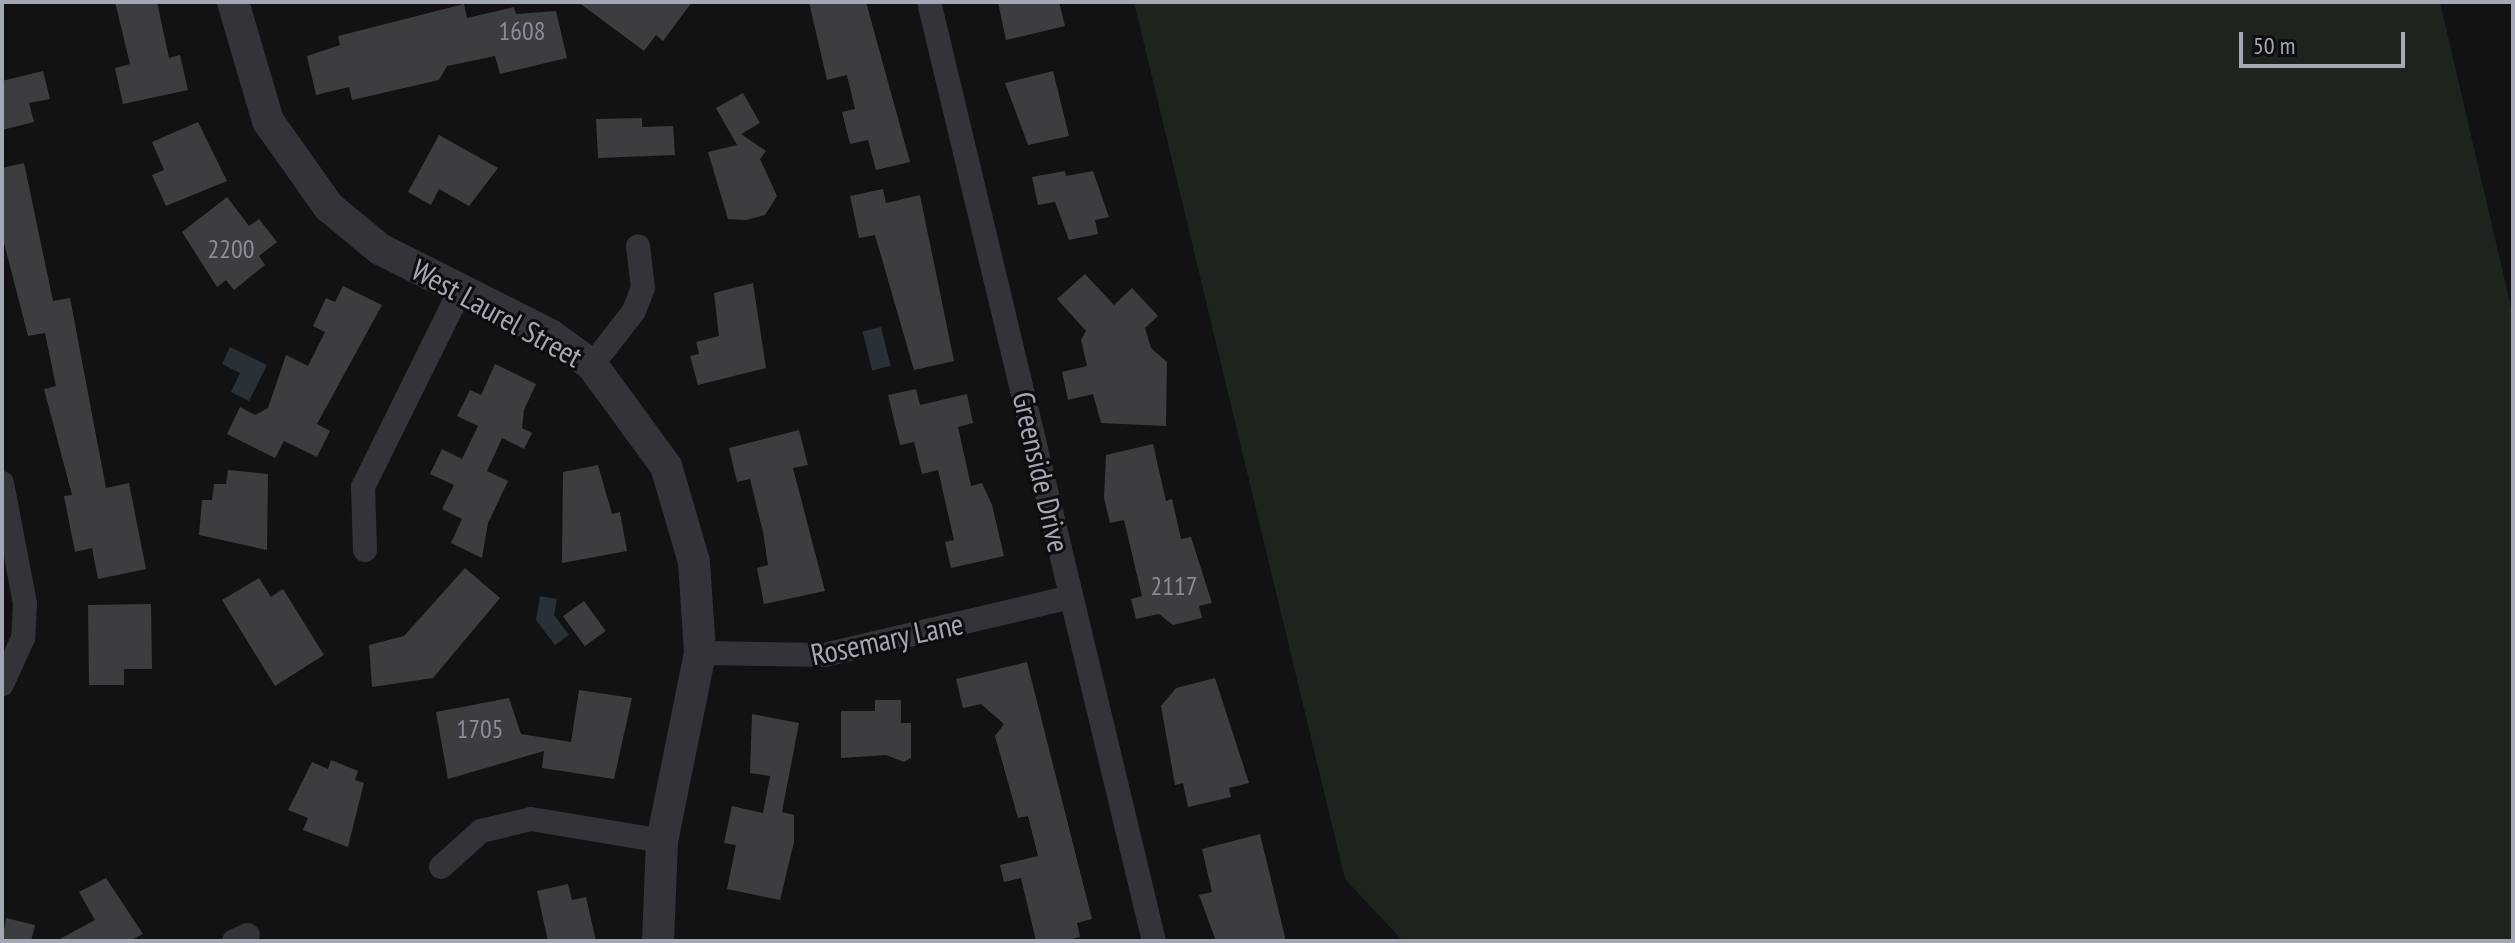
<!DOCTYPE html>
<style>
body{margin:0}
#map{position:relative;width:2515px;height:943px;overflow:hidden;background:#121214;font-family:"PT Sans Narrow",sans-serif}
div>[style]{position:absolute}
.green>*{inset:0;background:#1d241e}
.water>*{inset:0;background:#293037;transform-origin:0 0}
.building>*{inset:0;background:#3c3d41;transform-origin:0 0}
.minor>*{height:24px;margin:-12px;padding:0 12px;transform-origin:12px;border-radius:12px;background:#333439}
.tertiary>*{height:32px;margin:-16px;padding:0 16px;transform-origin:16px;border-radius:16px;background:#333439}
span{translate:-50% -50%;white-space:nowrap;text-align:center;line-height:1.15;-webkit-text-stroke:6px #0d0d0f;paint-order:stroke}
.number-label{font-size:26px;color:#8a8d97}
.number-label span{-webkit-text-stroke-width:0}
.street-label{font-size:30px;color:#a4a8b4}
.frame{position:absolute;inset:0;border:4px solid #a4a8b4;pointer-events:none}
.scale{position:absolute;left:2239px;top:32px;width:166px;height:36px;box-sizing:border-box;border:4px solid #a4a8b4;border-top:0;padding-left:10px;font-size:24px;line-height:28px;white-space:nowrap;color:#a4a8b4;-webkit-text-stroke:6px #0d0d0f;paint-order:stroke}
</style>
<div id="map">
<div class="green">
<div style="clip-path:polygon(1134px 2px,2440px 2px,2513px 316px,2513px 941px,1403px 941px,1345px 879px)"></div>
</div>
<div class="water">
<div style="left:881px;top:327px;width:40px;height:19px;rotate:76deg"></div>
<div style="clip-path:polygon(230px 347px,267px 365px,249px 401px,231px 392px,240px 373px,222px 364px)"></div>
<div style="clip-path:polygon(540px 596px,557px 599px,554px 615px,569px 635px,555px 645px,536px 620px)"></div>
</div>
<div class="building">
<div style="clip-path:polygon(115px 2px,157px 2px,169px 58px,180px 55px,188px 90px,123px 104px,115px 68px,130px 64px)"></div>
<div style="clip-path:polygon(578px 2px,692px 2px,663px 41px,656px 35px,644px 51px)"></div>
<div style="clip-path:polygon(809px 2px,866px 2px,910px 162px,876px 170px,868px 140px,850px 144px,842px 112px,855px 109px,847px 75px,827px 80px)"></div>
<div style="clip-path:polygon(998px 2px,1059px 2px,1065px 26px,1006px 40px)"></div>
<div style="clip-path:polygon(464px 4px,467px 18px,514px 7px,516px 14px,556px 11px,567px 58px,500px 74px,495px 56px,447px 66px,439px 80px,352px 100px,349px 87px,316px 95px,307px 56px,340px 45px,338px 36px)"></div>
<div style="clip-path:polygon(43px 71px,50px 99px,29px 103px,34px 122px,2px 130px,2px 81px)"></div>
<div style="clip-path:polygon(1053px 71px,1069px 136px,1028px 145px,1005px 83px)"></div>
<div style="clip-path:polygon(743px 93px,760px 123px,741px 134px,766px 151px,760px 159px,777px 196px,765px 215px,746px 220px,728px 219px,708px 152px,737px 145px,716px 108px)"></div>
<div style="clip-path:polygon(642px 118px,642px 127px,673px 126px,675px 155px,598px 158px,596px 119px)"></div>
<div style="clip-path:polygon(198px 122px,227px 181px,166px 206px,152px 175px,164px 170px,152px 142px)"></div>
<div style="clip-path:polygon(439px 135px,498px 168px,469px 206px,439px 189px,431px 205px,408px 192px)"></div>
<div style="clip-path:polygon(24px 163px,53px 301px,70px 298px,106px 488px,129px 483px,146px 569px,98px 579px,92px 548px,75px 552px,64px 496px,72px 495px,44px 389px,56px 386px,45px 333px,28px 336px,2px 235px,2px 168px)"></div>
<div style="clip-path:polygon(1065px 171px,1066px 176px,1093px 171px,1109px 217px,1095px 220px,1098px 234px,1069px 240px,1055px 202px,1038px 205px,1032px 177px)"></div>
<div style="clip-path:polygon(883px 189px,886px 203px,920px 195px,954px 361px,914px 370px,875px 235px,859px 238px,850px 196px)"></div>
<div style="clip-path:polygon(227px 197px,249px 226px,259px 219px,277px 242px,259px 256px,265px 265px,234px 290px,226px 280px,217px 287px,182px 232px)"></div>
<div style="clip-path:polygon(1085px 274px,1114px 305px,1132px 288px,1158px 316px,1145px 328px,1151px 348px,1167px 362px,1166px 426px,1101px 423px,1093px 394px,1068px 400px,1062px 372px,1087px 366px,1081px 340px,1086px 331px,1057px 299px)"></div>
<div style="clip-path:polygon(753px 283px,766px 368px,698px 385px,690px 356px,699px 354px,696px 342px,719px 336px,714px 293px)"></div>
<div style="clip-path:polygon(343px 286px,382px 305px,317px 424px,330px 431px,317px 457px,284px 441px,275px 458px,227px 434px,240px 407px,255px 415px,268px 408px,286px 355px,308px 366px,325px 332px,313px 326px,326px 298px,335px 302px)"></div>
<div style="clip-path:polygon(495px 364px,536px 384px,524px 410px,522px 428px,532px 433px,524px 449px,502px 438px,487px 471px,508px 481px,488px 523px,482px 558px,451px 543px,462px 519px,442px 509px,454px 485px,430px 474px,442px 449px,462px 459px,478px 426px,457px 416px,470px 390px,481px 395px)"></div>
<div style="clip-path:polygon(916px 389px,920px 405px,967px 394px,973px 423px,958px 427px,971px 486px,982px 483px,992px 505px,1004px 556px,951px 568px,945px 542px,954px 540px,938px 470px,922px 474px,914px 442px,900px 445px,888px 395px)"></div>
<div style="clip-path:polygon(799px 430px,808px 465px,793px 468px,825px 591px,764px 604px,757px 568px,768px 565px,763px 532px,750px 479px,737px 482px,729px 448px)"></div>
<div style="clip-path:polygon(1153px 444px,1166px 501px,1172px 499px,1181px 539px,1191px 537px,1212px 603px,1199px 606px,1202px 618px,1173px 625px,1159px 614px,1136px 619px,1131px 599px,1142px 596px,1124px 520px,1110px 523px,1104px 498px,1106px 455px)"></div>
<div style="clip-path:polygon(598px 465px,612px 514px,620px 512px,627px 551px,562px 563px,563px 472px)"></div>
<div style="clip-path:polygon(228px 470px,268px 474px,267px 550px,199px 535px,202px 500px,212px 500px,214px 484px,226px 484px)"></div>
<div style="clip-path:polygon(465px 568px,500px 598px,433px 678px,372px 687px,369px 645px,404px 636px)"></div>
<div style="clip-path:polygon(259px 578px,271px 597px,283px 589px,324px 655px,275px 686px,222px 600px)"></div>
<div style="left:584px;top:601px;width:37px;height:26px;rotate:54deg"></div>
<div style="clip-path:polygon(151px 604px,152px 669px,124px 669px,124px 685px,89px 685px,88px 605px)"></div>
<div style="clip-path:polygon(1027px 662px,1092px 919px,1077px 923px,1080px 937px,1063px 941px,1036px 941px,1021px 878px,1004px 882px,1000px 865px,1038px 856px,1028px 816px,1018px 818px,995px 736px,1004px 724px,981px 704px,963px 708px,956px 679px)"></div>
<div style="clip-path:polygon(1215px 678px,1249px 783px,1229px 788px,1231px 797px,1188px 807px,1183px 783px,1175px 785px,1161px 706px,1176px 688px)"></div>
<div style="clip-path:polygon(579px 690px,632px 698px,614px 779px,542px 768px,544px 751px,448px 779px,436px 712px,509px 698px,521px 734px,571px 742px)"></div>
<div style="clip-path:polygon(875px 700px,901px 700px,901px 723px,911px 723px,911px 758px,904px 762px,886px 755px,841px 758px,841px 711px,875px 711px)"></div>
<div style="clip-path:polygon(752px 714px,799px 723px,782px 812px,794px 815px,794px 842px,780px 900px,727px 889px,736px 845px,724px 843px,732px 806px,763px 813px,770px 776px,750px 773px)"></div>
<div style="clip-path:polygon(331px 760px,358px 771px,355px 780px,364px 783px,348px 847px,303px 830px,308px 818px,288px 810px,312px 762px,328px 769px)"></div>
<div style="clip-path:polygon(1260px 834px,1286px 941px,1216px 941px,1199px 895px,1212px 892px,1202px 849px)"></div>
<div style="clip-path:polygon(106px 878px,143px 934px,129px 941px,56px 941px,95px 920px,79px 892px)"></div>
<div style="clip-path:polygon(568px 884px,572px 900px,586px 897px,596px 941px,548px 941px,537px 891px)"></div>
<div style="clip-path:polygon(6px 918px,35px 925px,31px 941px,2px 941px)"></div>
</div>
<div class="minor">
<div style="left:929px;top:2px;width:966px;rotate:76.53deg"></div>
<div style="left:592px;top:365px;width:68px;rotate:-52.1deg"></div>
<div style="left:634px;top:311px;width:25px;rotate:-69deg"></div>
<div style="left:643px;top:288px;width:42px;rotate:-96.8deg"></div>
<div style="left:2px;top:483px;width:123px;rotate:79.2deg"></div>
<div style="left:25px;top:604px;width:34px;rotate:93deg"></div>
<div style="left:23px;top:638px;width:51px;rotate:114.5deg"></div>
<div style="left:365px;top:550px;width:63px;rotate:-91.8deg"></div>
<div style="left:363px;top:487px;width:221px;rotate:-63.7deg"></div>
<div style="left:700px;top:653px;width:124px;rotate:0.9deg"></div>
<div style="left:824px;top:655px;width:254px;rotate:-13.2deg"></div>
<div style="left:441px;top:867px;width:54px;rotate:-42deg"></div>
<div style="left:481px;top:831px;width:51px;rotate:-13.5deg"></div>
<div style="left:531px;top:819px;width:133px;rotate:9.5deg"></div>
<div style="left:234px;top:941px;width:15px;rotate:-23deg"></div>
</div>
<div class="tertiary">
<div style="left:233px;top:2px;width:124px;rotate:73.6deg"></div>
<div style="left:268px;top:121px;width:105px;rotate:54.7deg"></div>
<div style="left:329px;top:207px;width:66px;rotate:39.5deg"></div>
<div style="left:380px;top:249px;width:191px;rotate:26.8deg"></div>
<div style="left:550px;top:335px;width:52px;rotate:35.5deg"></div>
<div style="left:592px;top:365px;width:125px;rotate:53.8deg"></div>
<div style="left:666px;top:466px;width:100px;rotate:73.7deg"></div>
<div style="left:694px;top:562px;width:91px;rotate:86.2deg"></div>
<div style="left:700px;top:653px;width:192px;rotate:101.4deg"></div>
<div style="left:662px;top:841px;width:100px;rotate:92.3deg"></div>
</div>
<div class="number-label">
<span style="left:522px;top:31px">1608</span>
<span style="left:231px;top:249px">2200</span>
<span style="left:1174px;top:586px">2117</span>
<span style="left:480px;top:729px">1705</span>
</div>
<div class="street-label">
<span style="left:497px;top:313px;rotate:29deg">West Laurel Street</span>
<span style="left:1041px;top:472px;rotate:77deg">Greenside Drive</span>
<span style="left:887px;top:639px;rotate:-12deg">Rosemary Lane</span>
</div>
<div class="frame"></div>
<div class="scale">50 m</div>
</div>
